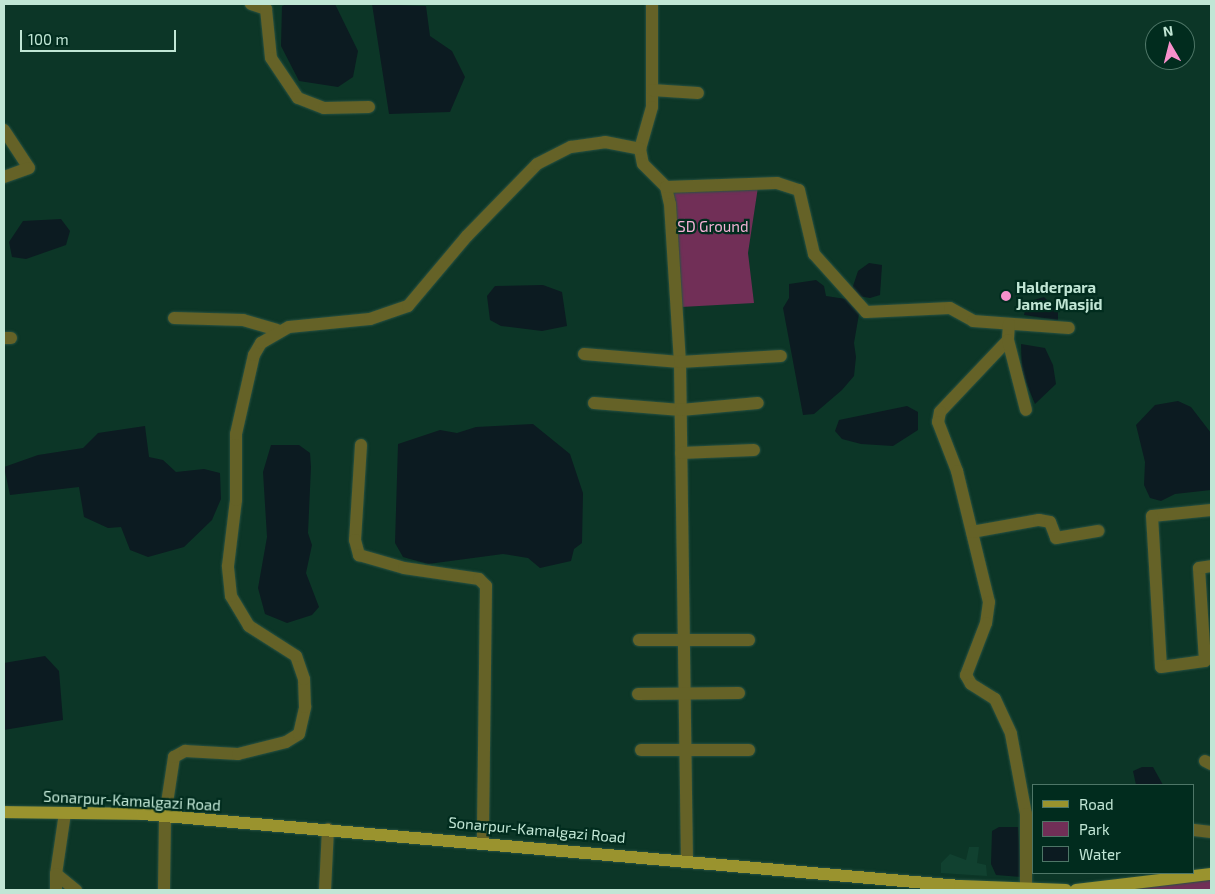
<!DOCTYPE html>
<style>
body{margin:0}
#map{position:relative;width:1215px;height:894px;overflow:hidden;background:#0c3627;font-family:"Exo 2",sans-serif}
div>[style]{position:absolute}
.built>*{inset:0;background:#114130}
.green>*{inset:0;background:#712f57}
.water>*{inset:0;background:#0c1b21}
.roads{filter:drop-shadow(0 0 1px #295243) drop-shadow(0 0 1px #295243)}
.minor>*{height:12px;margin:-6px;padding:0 6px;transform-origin:6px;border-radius:6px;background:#656227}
.major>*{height:12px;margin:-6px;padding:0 6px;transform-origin:6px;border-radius:6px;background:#9a932e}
.dots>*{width:14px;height:14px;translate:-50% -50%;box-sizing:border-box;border:2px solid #012c1e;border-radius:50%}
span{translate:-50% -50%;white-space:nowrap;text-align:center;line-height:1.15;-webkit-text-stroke:4.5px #012c1e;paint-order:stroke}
.park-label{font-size:15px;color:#f5b3d7}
.poi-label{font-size:15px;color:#c1e6d5;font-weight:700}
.left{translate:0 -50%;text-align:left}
.street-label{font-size:15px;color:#c1e6d5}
.frame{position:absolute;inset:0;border:5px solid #c1e6d5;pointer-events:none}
.legend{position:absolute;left:1032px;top:784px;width:162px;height:90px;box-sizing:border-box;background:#012c1e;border:1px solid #4e7667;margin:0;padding:6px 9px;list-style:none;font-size:15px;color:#c1e6d5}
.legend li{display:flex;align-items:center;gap:10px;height:25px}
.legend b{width:25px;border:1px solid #4e7667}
.north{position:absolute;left:1145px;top:20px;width:50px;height:50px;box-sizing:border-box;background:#012c1e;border:1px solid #4e7667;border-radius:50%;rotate:352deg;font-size:14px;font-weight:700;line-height:20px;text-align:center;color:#c1e6d5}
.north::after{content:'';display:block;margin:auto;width:18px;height:22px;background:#f890cc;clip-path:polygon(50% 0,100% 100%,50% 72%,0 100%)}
.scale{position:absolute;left:20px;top:30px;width:156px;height:22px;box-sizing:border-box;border:2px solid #c1e6d5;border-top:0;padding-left:6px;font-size:15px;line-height:18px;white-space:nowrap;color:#c1e6d5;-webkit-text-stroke:4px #012c1e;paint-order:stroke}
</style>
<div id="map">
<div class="built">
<div style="clip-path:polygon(969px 847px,979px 847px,977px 863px,986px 865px,987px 876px,941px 873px,941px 863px,950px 854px,966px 860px)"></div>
</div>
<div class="green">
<div style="clip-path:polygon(758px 187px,748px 253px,754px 303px,681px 307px,671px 190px)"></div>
<div style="clip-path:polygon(1211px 878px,1211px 890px,1118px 890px)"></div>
</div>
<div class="water">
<div style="clip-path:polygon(287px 4px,335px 4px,358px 51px,353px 77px,338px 87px,299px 81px,281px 46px,282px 6px)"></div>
<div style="clip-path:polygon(372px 4px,426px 6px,430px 36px,452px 51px,465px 77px,450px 112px,389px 114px)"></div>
<div style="clip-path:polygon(61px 219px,70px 231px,66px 245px,26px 259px,12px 257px,9px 242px,23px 221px)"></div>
<div style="clip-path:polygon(869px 263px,882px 265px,880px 295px,870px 298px,858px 296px,852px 289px,858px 271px)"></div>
<div style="clip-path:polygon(816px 280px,824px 286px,826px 296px,846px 299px,859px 314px,854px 343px,856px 357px,854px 376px,842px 390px,814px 414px,803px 415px,783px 308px,789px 298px,789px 284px)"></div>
<div style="clip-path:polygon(543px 285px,562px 292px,567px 326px,542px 331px,501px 326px,490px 320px,487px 296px,495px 286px)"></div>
<div style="clip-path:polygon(1044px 297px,1058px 311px,1058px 320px,1024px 315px,1027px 302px)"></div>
<div style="clip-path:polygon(1021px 344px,1045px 348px,1053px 365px,1056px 384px,1035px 404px,1022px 373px)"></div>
<div style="clip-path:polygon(1178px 401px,1191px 407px,1211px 433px,1211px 490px,1175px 494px,1161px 501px,1150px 498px,1144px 485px,1145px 462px,1136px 425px,1155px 405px)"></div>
<div style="clip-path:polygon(907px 406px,918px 412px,918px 430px,893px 446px,861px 444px,842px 439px,835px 431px,839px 420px)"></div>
<div style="clip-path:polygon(533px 424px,570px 454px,583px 493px,582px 543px,574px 549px,571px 561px,540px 568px,528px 558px,503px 554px,428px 564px,403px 557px,395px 543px,398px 444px,440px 430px,457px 433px,476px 427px)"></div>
<div style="clip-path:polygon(145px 426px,149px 457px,163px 460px,176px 472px,204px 469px,220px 473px,221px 499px,212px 520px,184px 547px,148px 557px,130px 550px,121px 527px,108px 528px,84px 517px,79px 487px,10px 495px,4px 467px,38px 455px,83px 448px,98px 433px)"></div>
<div style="clip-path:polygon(271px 445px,299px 445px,310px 453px,311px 467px,308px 533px,312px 545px,306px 573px,319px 607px,312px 615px,287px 623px,265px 614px,258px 588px,267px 537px,263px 472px)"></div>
<div style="clip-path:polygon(45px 656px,59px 671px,63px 720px,4px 730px,4px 663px)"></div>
<div style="clip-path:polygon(1142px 767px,1153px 767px,1163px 785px,1136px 785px,1133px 771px)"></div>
<div style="clip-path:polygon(999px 827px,1018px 827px,1021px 877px,996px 875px,991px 864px,992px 831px)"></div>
</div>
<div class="roads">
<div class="minor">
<div style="left:251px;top:4px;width:16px;rotate:18deg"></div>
<div style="left:266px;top:9px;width:49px;rotate:84.2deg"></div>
<div style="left:271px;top:58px;width:48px;rotate:56deg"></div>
<div style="left:298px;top:98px;width:28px;rotate:21deg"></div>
<div style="left:324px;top:108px;width:45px;rotate:-1.3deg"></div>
<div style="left:652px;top:4px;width:103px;rotate:90deg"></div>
<div style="left:652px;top:107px;width:44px;rotate:105.9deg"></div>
<div style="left:640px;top:149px;width:15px;rotate:79deg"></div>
<div style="left:643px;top:164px;width:33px;rotate:45deg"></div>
<div style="left:666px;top:187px;width:17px;rotate:77deg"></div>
<div style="left:670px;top:204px;width:158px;rotate:86.4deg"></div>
<div style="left:680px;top:362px;width:497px;rotate:89.2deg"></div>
<div style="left:652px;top:90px;width:46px;rotate:3.7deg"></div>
<div style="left:4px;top:130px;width:45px;rotate:56.7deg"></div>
<div style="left:29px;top:168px;width:27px;rotate:160deg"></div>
<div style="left:666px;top:187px;width:111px;rotate:-2.1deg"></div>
<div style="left:777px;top:183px;width:23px;rotate:18deg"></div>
<div style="left:799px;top:190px;width:66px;rotate:76.8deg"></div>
<div style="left:814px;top:254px;width:78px;rotate:48.1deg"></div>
<div style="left:866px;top:312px;width:84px;rotate:-2.7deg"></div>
<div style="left:950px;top:308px;width:26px;rotate:29deg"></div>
<div style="left:973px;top:321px;width:96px;rotate:4.2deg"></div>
<div style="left:174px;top:318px;width:69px;rotate:1.7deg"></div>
<div style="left:243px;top:320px;width:35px;rotate:16deg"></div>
<div style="left:1009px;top:324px;width:16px;rotate:94deg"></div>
<div style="left:1008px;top:340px;width:99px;rotate:133.4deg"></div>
<div style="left:940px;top:412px;width:10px;rotate:101deg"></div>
<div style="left:938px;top:422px;width:53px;rotate:68.8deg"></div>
<div style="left:957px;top:471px;width:135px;rotate:76.3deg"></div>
<div style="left:989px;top:602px;width:21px;rotate:98deg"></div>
<div style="left:986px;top:623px;width:56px;rotate:111deg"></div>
<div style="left:966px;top:675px;width:10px;rotate:61deg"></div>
<div style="left:971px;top:684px;width:28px;rotate:32deg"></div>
<div style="left:995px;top:699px;width:38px;rotate:65deg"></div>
<div style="left:1011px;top:734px;width:81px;rotate:79.4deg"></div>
<div style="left:1026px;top:814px;width:75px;rotate:90deg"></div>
<div style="left:4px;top:338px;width:7px"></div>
<div style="left:1008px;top:340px;width:72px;rotate:75.6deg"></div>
<div style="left:584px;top:354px;width:96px;rotate:4.8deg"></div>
<div style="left:680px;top:362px;width:101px;rotate:-3.4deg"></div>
<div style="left:594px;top:403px;width:87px;rotate:4.6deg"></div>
<div style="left:681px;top:410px;width:77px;rotate:-5.2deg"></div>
<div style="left:361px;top:445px;width:95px;rotate:93.6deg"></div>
<div style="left:355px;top:540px;width:16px;rotate:75deg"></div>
<div style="left:359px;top:555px;width:47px;rotate:16.1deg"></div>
<div style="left:404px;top:568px;width:76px;rotate:8.3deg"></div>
<div style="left:479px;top:579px;width:10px;rotate:45deg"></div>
<div style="left:486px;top:586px;width:256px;rotate:90.7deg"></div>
<div style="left:681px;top:453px;width:73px;rotate:-2.4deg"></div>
<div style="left:1211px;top:510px;width:59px;rotate:174.2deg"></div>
<div style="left:1152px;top:516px;width:151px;rotate:86.6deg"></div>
<div style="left:1161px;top:667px;width:44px;rotate:-7.8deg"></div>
<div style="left:1205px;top:661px;width:93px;rotate:-93.7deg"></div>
<div style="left:1199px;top:568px;width:12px;rotate:-9deg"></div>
<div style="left:972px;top:532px;width:68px;rotate:-10.2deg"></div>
<div style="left:1039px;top:520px;width:11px;rotate:10deg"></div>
<div style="left:1050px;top:522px;width:17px;rotate:69deg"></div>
<div style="left:1056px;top:538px;width:43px;rotate:-9.5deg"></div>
<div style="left:639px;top:640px;width:110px"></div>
<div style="left:638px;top:694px;width:101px;rotate:-0.6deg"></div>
<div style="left:641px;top:750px;width:108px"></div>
<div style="left:1205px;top:761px;width:7px;rotate:27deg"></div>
<div style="left:65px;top:813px;width:62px;rotate:98.4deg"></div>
<div style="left:56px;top:874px;width:26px;rotate:39deg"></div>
<div style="left:1194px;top:830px;width:17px;rotate:7deg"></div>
<div style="left:56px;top:890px;width:16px;rotate:-90deg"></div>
<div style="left:164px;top:890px;width:74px;rotate:-89.2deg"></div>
<div style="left:165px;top:816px;width:60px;rotate:-81.3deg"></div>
<div style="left:174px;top:757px;width:13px;rotate:-29deg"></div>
<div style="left:185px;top:751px;width:53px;rotate:3.2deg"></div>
<div style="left:238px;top:754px;width:49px;rotate:-14deg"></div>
<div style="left:286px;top:742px;width:15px;rotate:-32deg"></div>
<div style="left:299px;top:734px;width:28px;rotate:-77deg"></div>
<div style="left:305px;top:707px;width:28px;rotate:-92deg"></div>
<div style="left:304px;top:679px;width:24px;rotate:-109deg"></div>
<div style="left:296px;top:656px;width:56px;rotate:-147.4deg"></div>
<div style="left:249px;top:626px;width:35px;rotate:-121deg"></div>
<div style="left:231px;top:596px;width:30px;rotate:-96deg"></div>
<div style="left:228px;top:566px;width:66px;rotate:-83.1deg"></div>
<div style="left:236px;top:500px;width:66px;rotate:-90deg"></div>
<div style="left:236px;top:434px;width:81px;rotate:-77.2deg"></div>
<div style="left:254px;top:355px;width:14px;rotate:-60deg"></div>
<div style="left:261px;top:343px;width:32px;rotate:-30deg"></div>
<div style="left:289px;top:327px;width:81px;rotate:-5.6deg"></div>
<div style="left:370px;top:319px;width:40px;rotate:-18.9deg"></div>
<div style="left:408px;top:306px;width:92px;rotate:-49.9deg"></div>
<div style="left:467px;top:236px;width:100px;rotate:-45.8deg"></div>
<div style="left:537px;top:164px;width:38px;rotate:-27deg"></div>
<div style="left:571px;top:147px;width:34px;rotate:-8deg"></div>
<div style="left:605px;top:142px;width:36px;rotate:11deg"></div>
<div style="left:325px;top:890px;width:61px;rotate:-87.2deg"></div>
</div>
<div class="major">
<div style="left:4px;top:812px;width:138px;rotate:0.8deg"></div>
<div style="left:142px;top:814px;width:821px;rotate:5.03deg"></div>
<div style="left:960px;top:886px;width:106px;rotate:2.2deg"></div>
<div style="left:1076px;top:890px;width:136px;rotate:-6.8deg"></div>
</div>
</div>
<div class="dots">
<div style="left:1006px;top:296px;background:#f890cc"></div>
</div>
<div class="park-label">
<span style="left:713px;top:227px">SD Ground</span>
</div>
<div class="poi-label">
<span class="left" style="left:1016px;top:296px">Halderpara<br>Jame Masjid</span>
</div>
<div class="street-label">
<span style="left:132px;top:801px;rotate:3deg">Sonarpur-Kamalgazi Road</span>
<span style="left:537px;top:830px;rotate:5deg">Sonarpur-Kamalgazi Road</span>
</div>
<div class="frame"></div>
<ul class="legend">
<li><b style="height:6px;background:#9a932e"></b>Road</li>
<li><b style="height:14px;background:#712f57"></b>Park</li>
<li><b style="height:14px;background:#0c1b21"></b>Water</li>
</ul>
<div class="north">N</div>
<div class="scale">100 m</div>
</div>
